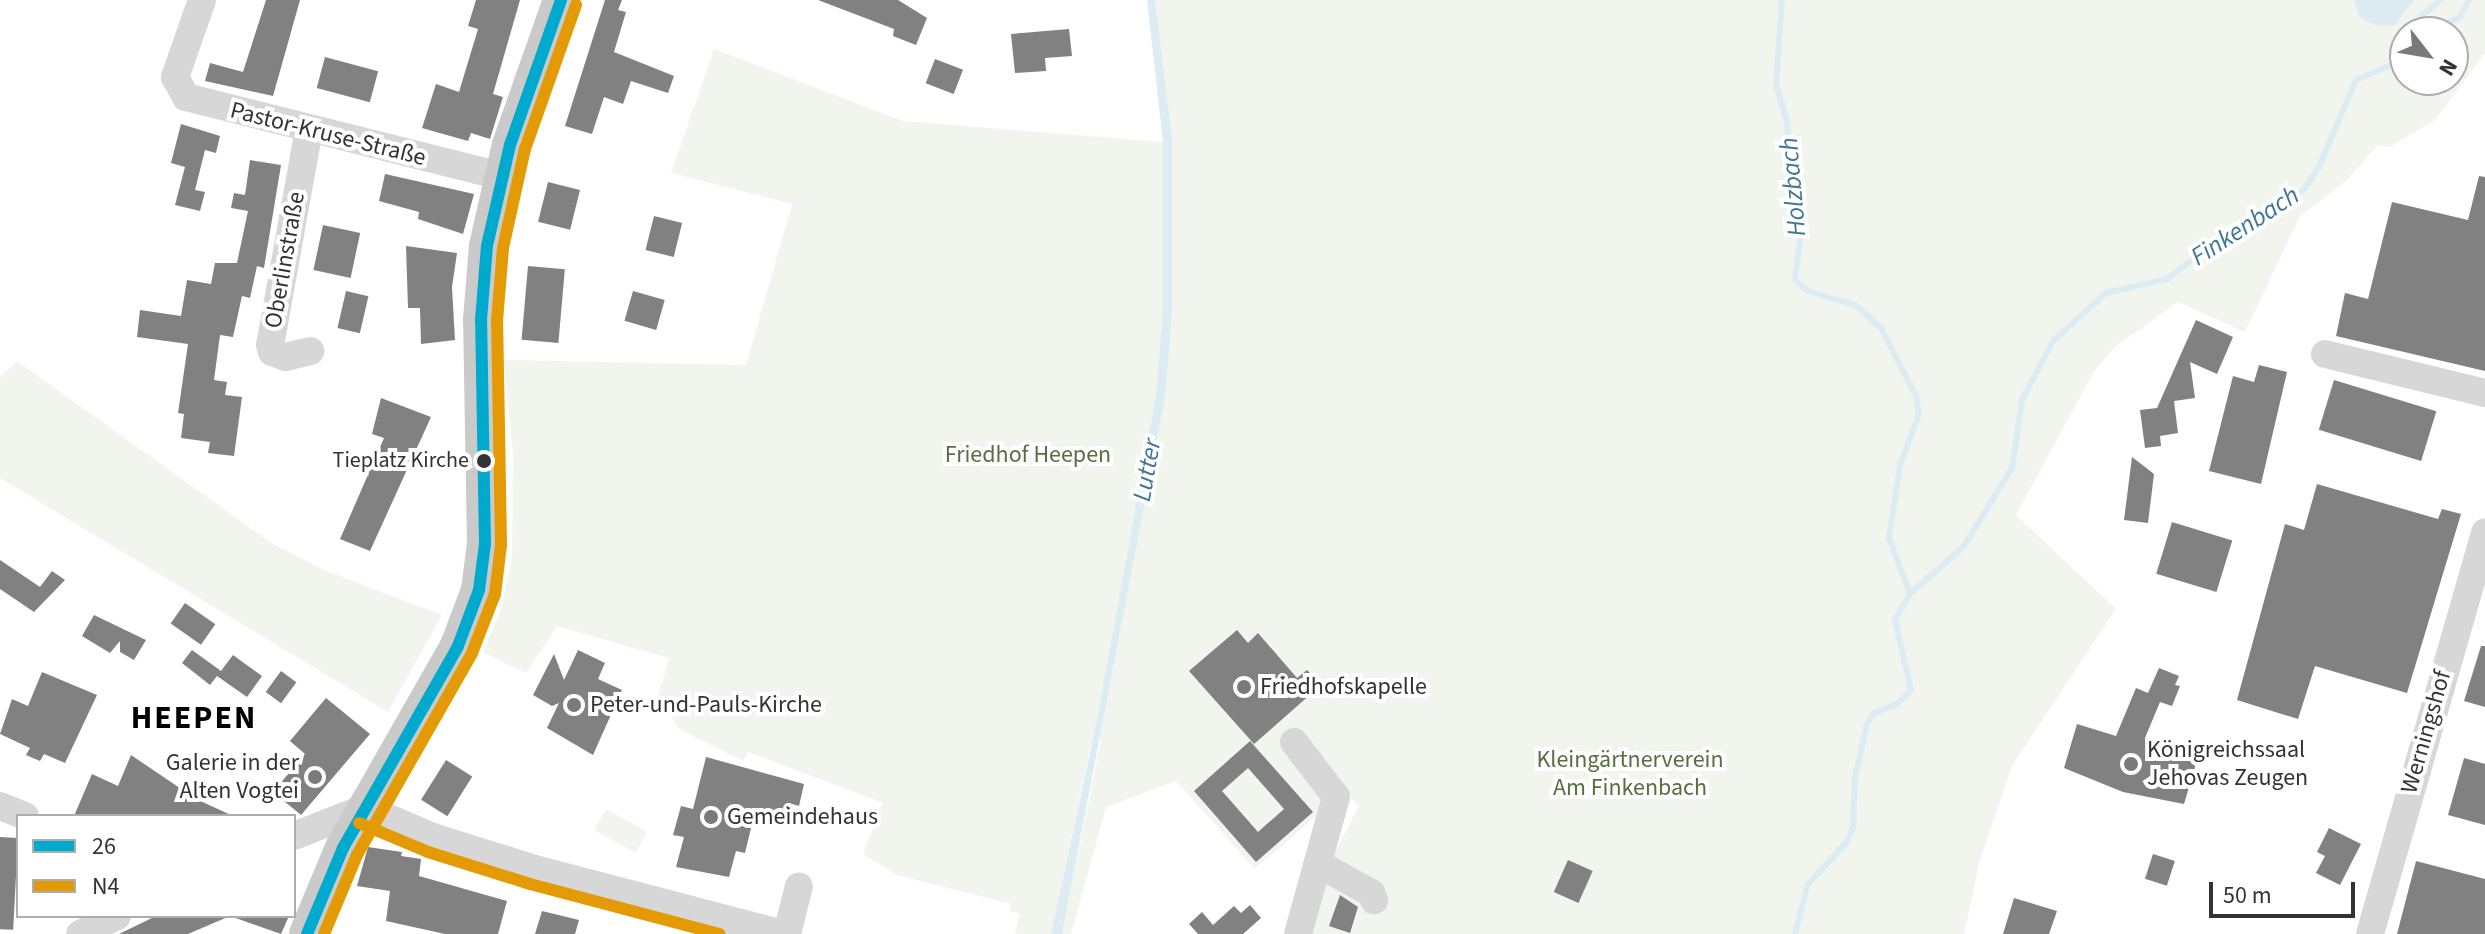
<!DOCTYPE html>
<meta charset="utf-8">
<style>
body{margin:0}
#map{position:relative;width:2485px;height:934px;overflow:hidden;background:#fff;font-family:"Source Sans 3",sans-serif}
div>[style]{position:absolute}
.green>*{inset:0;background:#f1f5ed;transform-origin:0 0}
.water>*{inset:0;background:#ddebf3}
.stream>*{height:6px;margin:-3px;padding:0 3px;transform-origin:3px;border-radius:3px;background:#ddebf3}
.building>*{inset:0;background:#818181;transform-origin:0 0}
.minor>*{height:28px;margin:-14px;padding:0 14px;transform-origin:14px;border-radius:14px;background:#d7d7d7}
.major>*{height:36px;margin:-18px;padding:0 18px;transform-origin:18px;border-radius:18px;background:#cacaca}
.bus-1>*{height:12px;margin:-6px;padding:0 6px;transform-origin:6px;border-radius:6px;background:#00a9ce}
.bus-2>*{height:12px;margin:-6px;padding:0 6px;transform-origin:6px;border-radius:6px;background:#e39a05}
.dots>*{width:22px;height:22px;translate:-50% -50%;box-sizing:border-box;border:4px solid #fff;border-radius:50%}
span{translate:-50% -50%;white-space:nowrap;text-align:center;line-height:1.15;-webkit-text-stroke:8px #fff;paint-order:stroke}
.bus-label{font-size:22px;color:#333}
.right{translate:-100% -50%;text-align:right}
.street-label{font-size:24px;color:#333}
.park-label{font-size:24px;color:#56703f}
.poi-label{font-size:24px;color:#333}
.left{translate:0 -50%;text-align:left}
.water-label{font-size:26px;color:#3f7597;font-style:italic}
.district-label{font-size:32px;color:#000;font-weight:700;letter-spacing:2px}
.legend{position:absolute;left:16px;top:814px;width:280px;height:104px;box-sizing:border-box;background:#fff;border:2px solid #adadad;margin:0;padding:10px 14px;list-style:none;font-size:24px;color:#333}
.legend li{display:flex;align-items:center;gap:16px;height:40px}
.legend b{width:40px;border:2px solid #adadad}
.north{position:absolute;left:2389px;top:16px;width:80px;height:80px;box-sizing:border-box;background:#fff;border:2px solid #adadad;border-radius:50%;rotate:121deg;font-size:22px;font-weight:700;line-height:32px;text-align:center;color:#333}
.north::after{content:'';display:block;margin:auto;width:28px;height:36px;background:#7a7a7a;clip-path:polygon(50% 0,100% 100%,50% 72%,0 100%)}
.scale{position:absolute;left:2209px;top:882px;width:146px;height:36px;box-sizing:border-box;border:4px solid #333;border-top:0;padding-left:10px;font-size:24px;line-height:28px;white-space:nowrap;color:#333;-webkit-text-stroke:6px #fff;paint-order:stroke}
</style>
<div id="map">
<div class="green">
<div style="clip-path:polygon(evenodd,1155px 0,2485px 0,2485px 53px,2435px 120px,2390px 147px,2378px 145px,2345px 182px,2300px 216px,2245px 332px,2178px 302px,2116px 346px,2093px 373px,2016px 515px,2116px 609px,2013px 764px,1980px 860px,1964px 934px,1307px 934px,1335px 852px,1359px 806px,1344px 792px,1255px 869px,1176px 781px,1106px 807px,1071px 934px,1062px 934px,1101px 739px,1091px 744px,1051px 934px,1015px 934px,1020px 914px,1010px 911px,1011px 904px,897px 875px,863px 854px,883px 803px,748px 752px,743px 761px,679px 729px,668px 710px,655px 707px,669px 658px,557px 626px,526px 673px,483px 652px,501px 609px,512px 559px,513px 454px,504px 360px,746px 365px,792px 204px,671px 173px,714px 49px,903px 121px,1163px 142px,1171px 140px,1155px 0,2405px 32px,2453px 32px,2453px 80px,2405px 80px,2405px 32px)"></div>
<div style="clip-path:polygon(17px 361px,270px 542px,324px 570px,442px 615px,388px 712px,0 478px,0 377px)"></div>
<div style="left:606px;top:809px;width:47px;height:24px;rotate:29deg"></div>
</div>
<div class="water">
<div style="clip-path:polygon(1147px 0,1155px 0,1172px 140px,1172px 312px,1165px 397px,1062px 934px,1051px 934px,1097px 720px,1156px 396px,1163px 312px,1163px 142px)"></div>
<div style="clip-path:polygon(2354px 0,2414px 0,2394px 26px,2374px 25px,2359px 16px)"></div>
</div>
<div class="stream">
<div style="left:1782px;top:0;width:85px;rotate:94deg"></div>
<div style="left:1776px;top:85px;width:37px;rotate:73deg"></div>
<div style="left:1787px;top:120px;width:61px;rotate:87.2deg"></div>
<div style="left:1790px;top:181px;width:46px;rotate:74.7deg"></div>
<div style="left:1802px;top:225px;width:55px;rotate:97.3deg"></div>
<div style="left:1795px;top:280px;width:17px;rotate:40deg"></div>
<div style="left:1808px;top:291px;width:51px;rotate:17deg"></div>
<div style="left:1857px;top:306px;width:33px;rotate:43deg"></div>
<div style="left:1881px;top:328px;width:76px;rotate:62.8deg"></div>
<div style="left:1916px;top:396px;width:18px;rotate:81deg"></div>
<div style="left:1919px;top:414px;width:54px;rotate:110.4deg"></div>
<div style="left:1900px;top:465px;width:74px;rotate:98.6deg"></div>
<div style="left:1889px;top:538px;width:60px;rotate:69.4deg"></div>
<div style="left:2417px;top:32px;width:16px;rotate:-76deg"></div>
<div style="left:2421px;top:16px;width:26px;rotate:-39deg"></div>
<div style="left:2425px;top:32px;width:38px;rotate:-23deg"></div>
<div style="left:2460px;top:17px;width:19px;rotate:-62deg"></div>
<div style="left:1795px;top:934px;width:52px;rotate:-75.4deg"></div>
<div style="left:1808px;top:884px;width:56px;rotate:-47.2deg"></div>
<div style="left:1846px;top:843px;width:17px;rotate:-65deg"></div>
<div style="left:1853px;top:828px;width:51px;rotate:-87.8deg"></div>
<div style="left:1855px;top:777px;width:54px;rotate:-77.2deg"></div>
<div style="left:1867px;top:724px;width:12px;rotate:-59deg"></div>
<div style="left:1873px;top:714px;width:26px;rotate:-23deg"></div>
<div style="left:1897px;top:704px;width:20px;rotate:-45deg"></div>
<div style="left:1911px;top:690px;width:72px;rotate:-102.9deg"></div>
<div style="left:1895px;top:620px;width:30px;rotate:-60deg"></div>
<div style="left:1910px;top:594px;width:72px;rotate:-41.6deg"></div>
<div style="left:1964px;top:546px;width:92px;rotate:-58.4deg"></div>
<div style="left:2012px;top:468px;width:69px;rotate:-81.6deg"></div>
<div style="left:2022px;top:400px;width:67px;rotate:-62.3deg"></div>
<div style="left:2053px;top:341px;width:72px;rotate:-42.2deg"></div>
<div style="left:2106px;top:293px;width:63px;rotate:-12.9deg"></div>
<div style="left:2167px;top:279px;width:94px;rotate:-37.2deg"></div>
<div style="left:2242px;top:222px;width:42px;rotate:-21deg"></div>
<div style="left:2281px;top:207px;width:31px;rotate:-38deg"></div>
<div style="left:2305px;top:188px;width:25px;rotate:-56deg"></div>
<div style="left:2319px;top:167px;width:95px;rotate:-67deg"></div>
<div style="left:2356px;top:80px;width:53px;rotate:-23.2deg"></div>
</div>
<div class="building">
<div style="clip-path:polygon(266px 0,300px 0,273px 96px,205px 81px,210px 63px,243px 72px)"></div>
<div style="clip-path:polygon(476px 0,520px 0,493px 94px,503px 97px,490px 139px,471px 133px,468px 141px,422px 128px,436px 84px,459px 92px,478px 29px,468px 26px)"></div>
<div style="clip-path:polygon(605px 0,622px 0,618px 10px,626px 12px,614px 52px,674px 76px,668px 93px,631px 81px,623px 104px,604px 97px,592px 134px,565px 126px)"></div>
<div style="clip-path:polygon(818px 0,898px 0,927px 18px,916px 45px,893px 36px,894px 29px)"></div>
<div style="clip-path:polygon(1069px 29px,1072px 56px,1045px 58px,1046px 71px,1015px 73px,1011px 34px)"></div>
<div style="left:325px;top:57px;width:55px;height:32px;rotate:15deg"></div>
<div style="left:935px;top:59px;width:30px;height:26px;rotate:21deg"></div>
<div style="clip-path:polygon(181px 124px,220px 136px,216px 153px,205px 150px,195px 190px,205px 192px,200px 211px,175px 205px,185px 167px,171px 163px)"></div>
<div style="clip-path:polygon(250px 160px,281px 165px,264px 268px,257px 266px,250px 298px,242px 296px,233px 337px,220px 335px,214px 380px,227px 382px,225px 395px,242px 397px,234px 456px,208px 453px,210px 442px,181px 438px,184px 414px,178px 413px,188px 344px,137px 337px,140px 310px,181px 316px,187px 280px,211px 284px,215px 263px,237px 263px,248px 211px,231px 208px,234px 193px,245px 195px)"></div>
<div style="clip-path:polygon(385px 174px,474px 194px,463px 234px,418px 219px,419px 212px,379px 201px)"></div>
<div style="clip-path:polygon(2479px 176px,2485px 177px,2485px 371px,2336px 336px,2345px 293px,2368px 299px,2392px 202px,2468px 220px)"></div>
<div style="left:548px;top:182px;width:33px;height:41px;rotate:14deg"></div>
<div style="left:654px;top:216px;width:29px;height:35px;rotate:14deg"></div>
<div style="left:323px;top:225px;width:38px;height:46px;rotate:12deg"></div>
<div style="clip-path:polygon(406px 246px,457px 253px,452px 287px,455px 340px,421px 344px,420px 308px,408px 308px)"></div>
<div style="left:528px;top:266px;width:37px;height:74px;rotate:5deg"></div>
<div style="left:346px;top:291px;width:23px;height:38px;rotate:13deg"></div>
<div style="left:633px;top:291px;width:33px;height:31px;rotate:16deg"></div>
<div style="clip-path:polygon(2196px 320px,2233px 337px,2217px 374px,2190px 362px,2195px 398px,2174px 401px,2178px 433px,2160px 436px,2161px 446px,2145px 448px,2140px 410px,2157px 408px)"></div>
<div style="clip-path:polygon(2259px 365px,2287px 372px,2261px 484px,2209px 471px,2233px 376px,2254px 382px)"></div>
<div style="left:2334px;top:380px;width:107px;height:52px;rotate:17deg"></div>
<div style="clip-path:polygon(381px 398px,431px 417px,370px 551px,340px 539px,384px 438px,372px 434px)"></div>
<div style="clip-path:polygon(2132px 457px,2154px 474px,2148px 523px,2124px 520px)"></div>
<div style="clip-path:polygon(2317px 484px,2438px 519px,2442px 509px,2461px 514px,2407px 693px,2315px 666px,2298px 719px,2237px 700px,2285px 524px,2304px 530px)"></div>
<div style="left:2172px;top:522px;width:63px;height:54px;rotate:17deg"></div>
<div style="clip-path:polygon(0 560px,40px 587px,52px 571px,65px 580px,34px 612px,0 589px)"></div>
<div style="left:185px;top:603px;width:37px;height:25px;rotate:35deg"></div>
<div style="clip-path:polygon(94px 615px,146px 640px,134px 660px,120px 652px,120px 641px,110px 653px,82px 636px)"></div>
<div style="clip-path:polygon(1237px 630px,1248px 643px,1258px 633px,1297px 678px,1307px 670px,1321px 685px,1254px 744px,1189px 671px)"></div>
<div style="clip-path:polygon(2481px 646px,2485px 646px,2485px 707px,2464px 701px)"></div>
<div style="clip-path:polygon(192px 650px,221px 671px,233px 655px,262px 676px,247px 697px,217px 676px,210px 685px,182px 663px)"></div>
<div style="clip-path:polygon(578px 650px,605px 663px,598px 679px,622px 690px,593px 755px,547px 728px,559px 703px,552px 706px,533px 695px,554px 654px,564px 680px)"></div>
<div style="clip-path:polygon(2159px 668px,2179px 676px,2175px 685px,2180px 686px,2172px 706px,2160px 702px,2145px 738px,2157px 742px,2156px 748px,2197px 760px,2184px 804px,2123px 792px,2064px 768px,2077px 724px,2116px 736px,2136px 688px,2148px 693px)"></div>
<div style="left:281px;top:671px;width:19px;height:26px;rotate:36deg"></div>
<div style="clip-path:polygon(42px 672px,97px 695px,65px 763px,44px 754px,40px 761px,26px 755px,30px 748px,0 734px,12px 699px,28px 706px)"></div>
<div style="clip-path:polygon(326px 698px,370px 734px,301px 815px,273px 792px,305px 754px,290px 741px)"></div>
<div style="clip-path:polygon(evenodd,1250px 741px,1313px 812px,1256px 862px,1194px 791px,1250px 741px,1248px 768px,1284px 809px,1258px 832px,1222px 791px,1248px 768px)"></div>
<div style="clip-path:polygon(131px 755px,196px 799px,233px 816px,74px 816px,92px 774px,118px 786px)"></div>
<div style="clip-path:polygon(706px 757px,804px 784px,799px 806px,789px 803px,783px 828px,753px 820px,745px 853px,736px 851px,729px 877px,676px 867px,684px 837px,673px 835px,681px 806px,693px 809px)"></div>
<div style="clip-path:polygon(2464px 758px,2485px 764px,2485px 825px,2448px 815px)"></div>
<div style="left:446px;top:760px;width:31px;height:47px;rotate:32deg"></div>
<div style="clip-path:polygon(2329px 828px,2361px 844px,2340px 885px,2316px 873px,2325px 856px,2317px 852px)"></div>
<div style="left:0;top:837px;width:18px;height:92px;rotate:3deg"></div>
<div style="clip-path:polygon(368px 847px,402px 852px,401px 856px,421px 859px,419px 876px,507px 901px,498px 934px,445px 934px,386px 921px,390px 891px,357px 886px)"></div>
<div style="left:2153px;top:854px;width:23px;height:26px;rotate:18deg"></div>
<div style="left:1568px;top:860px;width:27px;height:35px;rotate:24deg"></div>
<div style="clip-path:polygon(2416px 861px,2485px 879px,2485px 934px,2397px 934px)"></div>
<div style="clip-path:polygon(1340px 895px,1358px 907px,1350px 933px,1329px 926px)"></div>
<div style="clip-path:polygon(2014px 898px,2057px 911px,2049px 934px,2003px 934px)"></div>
<div style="clip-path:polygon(1250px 905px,1261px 918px,1243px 934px,1198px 934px,1189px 924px,1202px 912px,1213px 925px,1234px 906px,1241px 913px)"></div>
<div style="clip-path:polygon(542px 911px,579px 920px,575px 934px,535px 934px)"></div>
<div style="clip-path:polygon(156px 916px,289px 916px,281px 934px,230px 916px,188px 934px,119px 934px)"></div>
</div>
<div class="minor">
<div style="left:202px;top:0;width:82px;rotate:109.3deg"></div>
<div style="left:175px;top:77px;width:23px;rotate:61deg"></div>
<div style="left:186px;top:97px;width:325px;rotate:14.1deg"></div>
<div style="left:309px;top:129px;width:219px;rotate:100.2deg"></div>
<div style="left:270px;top:345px;width:7px;rotate:74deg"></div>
<div style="left:272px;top:352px;width:14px;rotate:21deg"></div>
<div style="left:285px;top:357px;width:26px;rotate:-13deg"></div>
<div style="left:2325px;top:354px;width:165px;rotate:13.7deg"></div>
<div style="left:1294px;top:742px;width:69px;rotate:52.6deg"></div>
<div style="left:1336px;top:797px;width:142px;rotate:105.5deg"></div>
<div style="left:0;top:806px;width:27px;rotate:22deg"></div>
<div style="left:294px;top:836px;width:76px;rotate:-21.5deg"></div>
<div style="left:365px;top:808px;width:74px;rotate:23.1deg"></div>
<div style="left:433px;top:837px;width:107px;rotate:17.4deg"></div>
<div style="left:535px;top:869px;width:255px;rotate:14.7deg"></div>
<div style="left:1319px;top:864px;width:60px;rotate:29.1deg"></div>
<div style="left:1371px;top:893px;width:8px;rotate:67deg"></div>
<div style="left:80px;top:934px;width:41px;rotate:-25.9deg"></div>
<div style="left:787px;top:934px;width:49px;rotate:-76deg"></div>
<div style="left:2370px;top:934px;width:418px;rotate:-74deg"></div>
</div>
<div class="major">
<div style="left:307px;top:934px;width:93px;rotate:-67.3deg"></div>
<div style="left:343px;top:848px;width:232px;rotate:-60.3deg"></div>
<div style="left:458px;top:646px;width:60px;rotate:-69.4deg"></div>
<div style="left:479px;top:590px;width:46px;rotate:-82.6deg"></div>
<div style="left:485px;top:544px;width:224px;rotate:-91deg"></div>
<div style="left:481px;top:320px;width:74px;rotate:-85.4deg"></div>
<div style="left:487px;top:246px;width:104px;rotate:-77.2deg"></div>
<div style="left:510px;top:145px;width:154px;rotate:-70.6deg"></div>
</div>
<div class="bus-1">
<div style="left:307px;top:934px;width:93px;rotate:-67.3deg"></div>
<div style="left:343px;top:848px;width:232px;rotate:-60.3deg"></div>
<div style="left:458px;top:646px;width:60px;rotate:-69.4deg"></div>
<div style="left:479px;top:590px;width:46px;rotate:-82.6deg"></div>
<div style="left:485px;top:544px;width:224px;rotate:-91deg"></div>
<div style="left:481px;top:320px;width:74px;rotate:-85.4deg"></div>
<div style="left:487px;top:246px;width:104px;rotate:-77.2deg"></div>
<div style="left:510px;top:145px;width:154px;rotate:-70.6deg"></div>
</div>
<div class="bus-2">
<div style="left:359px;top:823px;width:75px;rotate:22.8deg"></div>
<div style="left:428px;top:852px;width:107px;rotate:17.4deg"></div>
<div style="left:530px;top:884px;width:196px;rotate:14.8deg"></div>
<div style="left:324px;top:934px;width:86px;rotate:-67.3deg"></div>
<div style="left:357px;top:855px;width:232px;rotate:-60.3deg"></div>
<div style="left:472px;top:653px;width:63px;rotate:-68.7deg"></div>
<div style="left:495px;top:594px;width:49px;rotate:-83deg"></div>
<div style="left:501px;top:545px;width:224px;rotate:-91deg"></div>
<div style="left:497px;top:321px;width:73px;rotate:-85.3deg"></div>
<div style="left:503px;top:248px;width:101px;rotate:-77.5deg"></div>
<div style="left:525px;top:149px;width:153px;rotate:-70.5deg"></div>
</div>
<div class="dots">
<div style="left:484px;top:461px;background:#333"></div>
<div style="left:1244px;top:687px;background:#7a7a7a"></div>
<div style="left:574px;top:705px;background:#7a7a7a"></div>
<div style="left:2131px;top:764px;background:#7a7a7a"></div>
<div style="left:315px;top:777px;background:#7a7a7a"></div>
<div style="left:711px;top:817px;background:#7a7a7a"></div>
</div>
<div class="bus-label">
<span class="right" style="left:469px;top:461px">Tieplatz Kirche</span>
</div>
<div class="street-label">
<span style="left:328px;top:134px;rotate:14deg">Pastor-Kruse-Straße</span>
<span style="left:285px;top:260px;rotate:-80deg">Oberlinstraße</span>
<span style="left:2426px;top:732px;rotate:-74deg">Werningshof</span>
</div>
<div class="park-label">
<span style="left:1028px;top:455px">Friedhof Heepen</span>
<span style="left:1630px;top:774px">Kleingärtnerverein<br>Am Finkenbach</span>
</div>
<div class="poi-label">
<span class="left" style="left:1260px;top:687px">Friedhofskapelle</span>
<span class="left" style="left:590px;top:705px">Peter-und-Pauls-Kirche</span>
<span class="left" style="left:2147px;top:764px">Königreichssaal<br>Jehovas Zeugen</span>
<span class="right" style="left:299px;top:777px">Galerie in der<br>Alten Vogtei</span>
<span class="left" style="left:727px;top:817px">Gemeindehaus</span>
</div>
<div class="water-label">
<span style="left:1793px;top:187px;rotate:-95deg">Holzbach</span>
<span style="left:2245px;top:226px;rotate:-33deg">Finkenbach</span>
<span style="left:1147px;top:470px;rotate:-80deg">Lutter</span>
</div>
<div class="district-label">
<span style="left:194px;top:718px">HEEPEN</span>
</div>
<ul class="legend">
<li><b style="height:10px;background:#00a9ce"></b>26</li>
<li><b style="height:10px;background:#e39a05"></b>N4</li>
</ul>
<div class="north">N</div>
<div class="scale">50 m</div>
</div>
